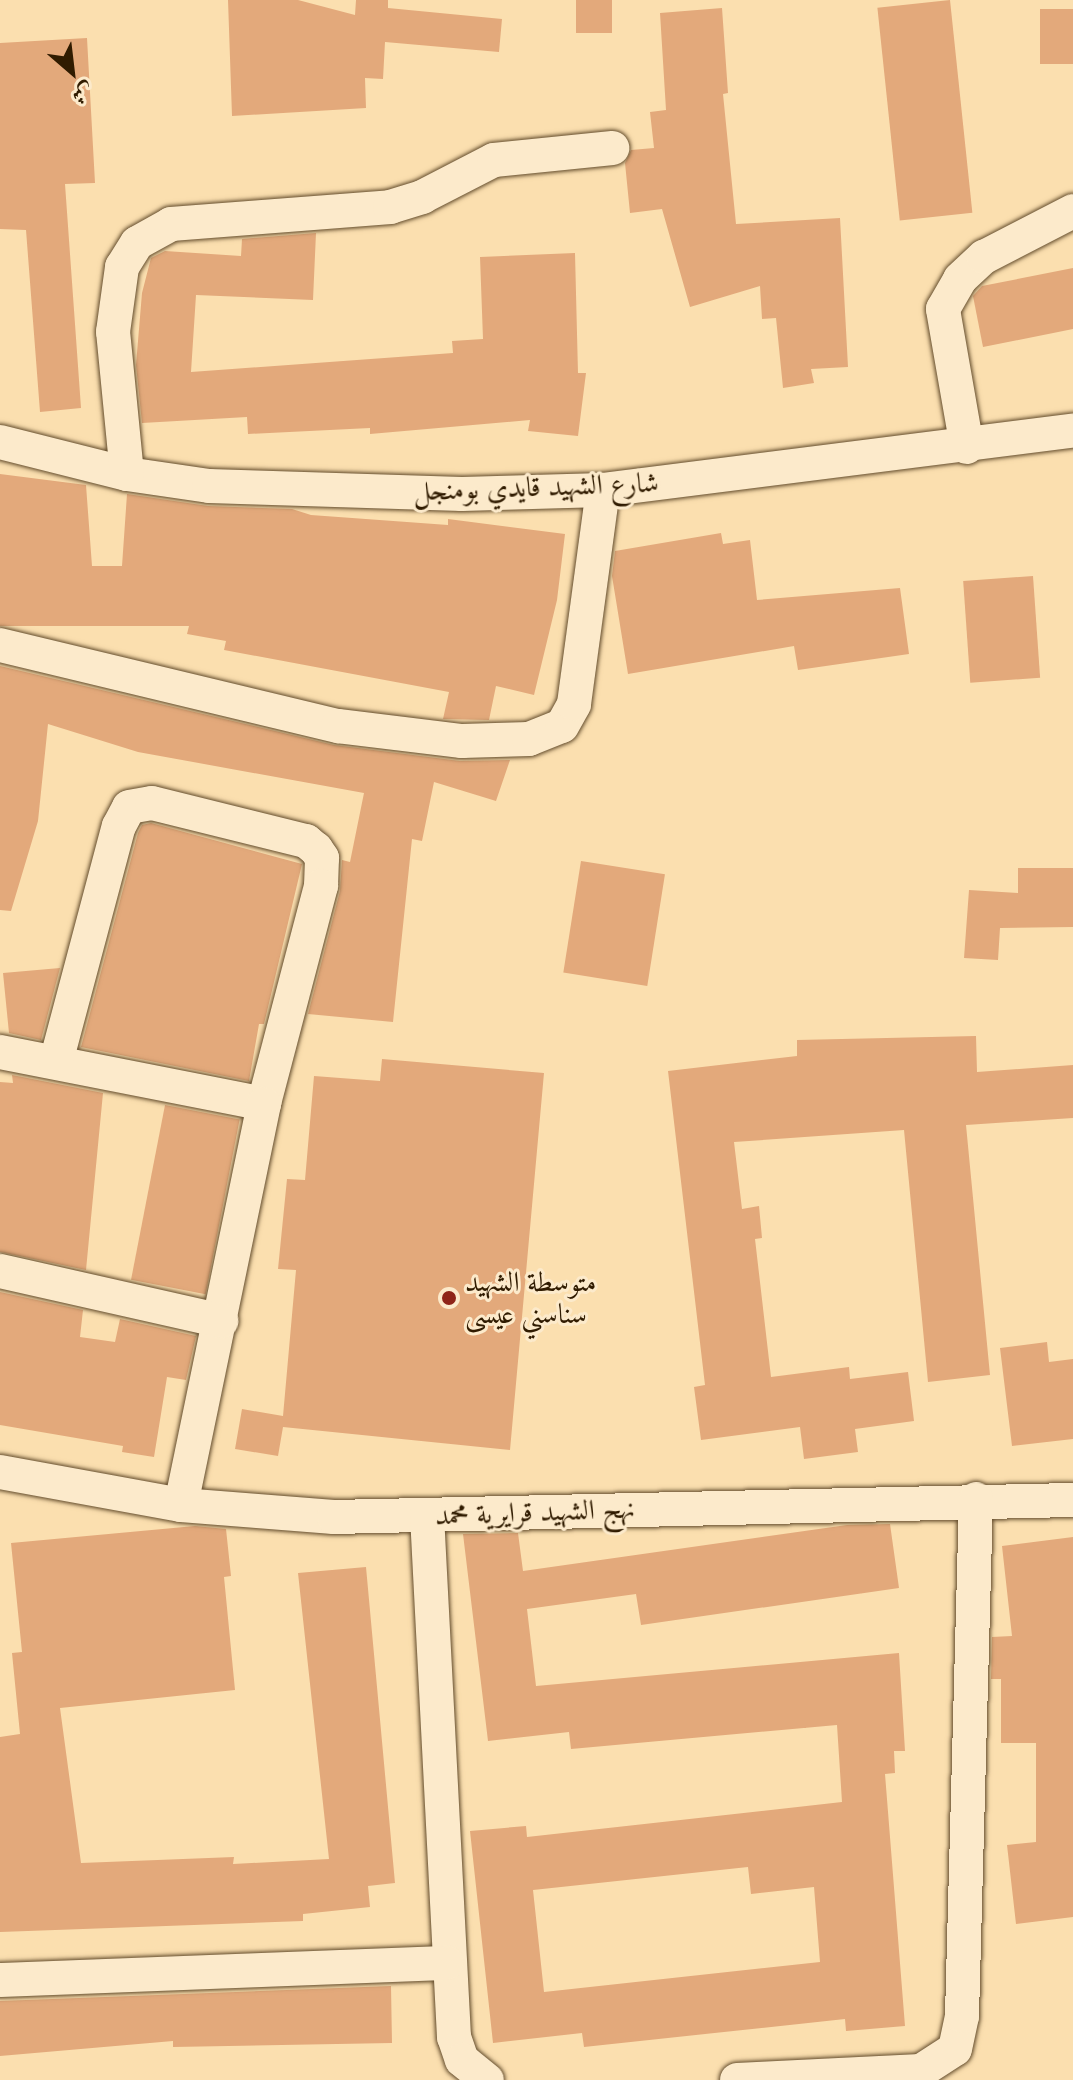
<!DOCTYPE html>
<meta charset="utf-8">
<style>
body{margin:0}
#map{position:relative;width:1073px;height:2080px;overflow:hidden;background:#fbdfaf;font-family:Cardo,Amiri,serif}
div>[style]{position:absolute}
.building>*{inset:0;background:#e3a97b;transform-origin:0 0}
.roads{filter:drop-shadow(0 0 2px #634c2c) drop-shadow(0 0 2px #634c2c)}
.street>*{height:34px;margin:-17px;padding:0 17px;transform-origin:17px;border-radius:17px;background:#fceacb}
.dots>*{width:22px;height:22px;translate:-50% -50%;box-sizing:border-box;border:4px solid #fceacb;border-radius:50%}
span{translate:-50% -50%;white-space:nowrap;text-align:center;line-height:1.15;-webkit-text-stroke:6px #fceacb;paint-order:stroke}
.street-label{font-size:28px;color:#301b00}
.poi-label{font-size:28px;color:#301b00}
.left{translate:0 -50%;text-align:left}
.north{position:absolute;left:32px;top:32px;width:80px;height:80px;-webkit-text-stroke:6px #fceacb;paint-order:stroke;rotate:152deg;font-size:22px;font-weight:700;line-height:32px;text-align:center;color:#301b00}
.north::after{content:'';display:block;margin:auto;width:28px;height:36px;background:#301b00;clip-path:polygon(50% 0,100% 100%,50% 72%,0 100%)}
</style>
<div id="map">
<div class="building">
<div style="clip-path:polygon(228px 0,298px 0,355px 15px,356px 0,388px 0,388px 8px,502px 19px,499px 52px,385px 42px,383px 79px,365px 78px,366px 108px,232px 116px)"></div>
<div style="left:576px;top:0;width:36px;height:33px"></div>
<div style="left:950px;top:0;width:214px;height:73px;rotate:84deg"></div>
<div style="clip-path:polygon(722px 8px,728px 93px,723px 94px,736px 224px,840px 218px,848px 367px,811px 369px,814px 383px,783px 388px,776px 318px,762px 319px,760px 286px,690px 307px,662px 209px,630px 213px,625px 163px,631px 150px,654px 148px,650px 112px,666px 110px,660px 13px)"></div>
<div style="left:1073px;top:9px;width:55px;height:33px;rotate:90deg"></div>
<div style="clip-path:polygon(87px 38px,95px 183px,65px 184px,81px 408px,40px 412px,26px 230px,0 229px,0 43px)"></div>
<div style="clip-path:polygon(316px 233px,313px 300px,196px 295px,191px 372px,453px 353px,452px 341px,483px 339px,480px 257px,575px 253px,578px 373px,586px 373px,578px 436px,528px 431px,530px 420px,370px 434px,370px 428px,248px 434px,247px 417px,142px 423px,136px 365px,142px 293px,151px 258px,165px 251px,241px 256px,242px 239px)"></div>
<div style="clip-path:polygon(1073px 268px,1073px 329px,983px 347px,973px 296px,982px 286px)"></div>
<div style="clip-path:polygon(0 474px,86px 485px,92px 566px,122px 566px,127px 494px,208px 506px,292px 509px,311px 515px,448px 525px,448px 519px,565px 534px,557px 600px,534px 695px,496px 686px,489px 720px,443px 719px,449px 692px,224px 650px,226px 641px,187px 634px,189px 626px,0 626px)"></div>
<div style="clip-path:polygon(721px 533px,723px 544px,750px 540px,757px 600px,900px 588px,909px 654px,798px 670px,794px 646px,628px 674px,612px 576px,615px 551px)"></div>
<div style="left:1033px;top:576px;width:102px;height:70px;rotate:86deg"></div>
<div style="clip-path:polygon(0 666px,334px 745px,460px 761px,510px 760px,496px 801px,434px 782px,422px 841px,412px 839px,393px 1022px,308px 1014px,340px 891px,342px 860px,350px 862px,364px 793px,138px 752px,48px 724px,38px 821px,11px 911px,0 910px)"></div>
<div style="clip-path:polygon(151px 823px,302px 864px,264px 1024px,259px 1024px,249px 1081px,81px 1047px,138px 833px,142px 825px)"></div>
<div style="left:581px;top:861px;width:85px;height:113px;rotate:9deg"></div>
<div style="clip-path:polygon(1018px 868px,1073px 868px,1073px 927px,1000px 928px,998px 960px,964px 958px,969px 890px,1018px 893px)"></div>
<div style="clip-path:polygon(60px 968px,41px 1040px,9px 1033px,3px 973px)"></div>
<div style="clip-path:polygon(976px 1036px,977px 1072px,1073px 1065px,1073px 1118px,966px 1125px,990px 1375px,928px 1382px,904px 1130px,734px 1142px,742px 1209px,759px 1206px,762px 1238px,755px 1239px,771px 1377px,849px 1367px,850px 1379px,908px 1372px,914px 1421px,855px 1429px,858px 1452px,804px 1459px,800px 1427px,701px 1440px,694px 1387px,705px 1385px,668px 1071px,797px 1056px,797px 1040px)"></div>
<div style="clip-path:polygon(382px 1059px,544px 1073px,510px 1450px,283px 1427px,278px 1456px,235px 1449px,242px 1409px,283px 1416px,296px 1270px,278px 1269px,287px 1179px,305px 1180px,314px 1076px,380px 1081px)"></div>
<div style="clip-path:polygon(12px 1075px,103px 1093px,86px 1270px,0 1252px,0 1082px,13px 1083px)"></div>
<div style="left:165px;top:1105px;width:76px;height:178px;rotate:11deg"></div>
<div style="clip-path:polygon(0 1292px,83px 1310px,80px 1337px,115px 1342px,120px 1319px,196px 1336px,186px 1380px,167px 1377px,154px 1457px,122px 1452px,123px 1446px,0 1425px)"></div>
<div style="clip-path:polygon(1047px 1342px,1049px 1362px,1073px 1359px,1073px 1439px,1012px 1446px,1000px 1348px)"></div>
<div style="clip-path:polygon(evenodd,890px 1524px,899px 1588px,641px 1625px,636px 1594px,527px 1609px,536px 1686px,899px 1653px,905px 1751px,894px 1751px,895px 1773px,885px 1774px,905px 2026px,846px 2031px,845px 2019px,584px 2047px,582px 2033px,493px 2043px,470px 1831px,526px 1826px,527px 1837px,842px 1802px,837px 1725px,571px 1749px,569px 1732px,488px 1741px,463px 1534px,518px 1533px,523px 1571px,847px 1525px,890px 1524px,748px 1867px,751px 1894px,814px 1887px,820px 1962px,544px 1992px,533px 1890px,748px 1867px)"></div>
<div style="clip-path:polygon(195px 1526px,226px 1529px,231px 1576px,224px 1577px,235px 1690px,60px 1708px,81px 1863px,234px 1857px,233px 1864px,329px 1859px,298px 1573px,366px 1567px,395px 1883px,368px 1886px,370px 1907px,303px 1914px,303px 1921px,0 1932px,0 1737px,20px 1734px,12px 1653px,22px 1652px,11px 1543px)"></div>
<div style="clip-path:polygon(1073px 1537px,1073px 1917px,1016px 1924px,1007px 1845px,1036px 1842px,1036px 1743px,1001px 1743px,1001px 1679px,991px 1679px,992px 1637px,1012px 1636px,1002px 1546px)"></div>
<div style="clip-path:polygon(391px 1986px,392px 2043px,173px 2047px,173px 2041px,0 2056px,0 2001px)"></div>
</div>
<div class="roads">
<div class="street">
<div style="left:0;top:442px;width:131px;rotate:14.1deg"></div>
<div style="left:127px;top:474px;width:83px;rotate:8.3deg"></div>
<div style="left:209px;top:486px;width:253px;rotate:1.8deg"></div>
<div style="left:462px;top:494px;width:141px;rotate:-1.6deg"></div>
<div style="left:603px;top:490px;width:474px;rotate:-7.2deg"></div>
<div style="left:967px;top:447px;width:140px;rotate:-99.9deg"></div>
<div style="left:943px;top:309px;width:34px;rotate:-60deg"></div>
<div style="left:960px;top:279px;width:33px;rotate:-43deg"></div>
<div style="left:984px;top:257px;width:100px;rotate:-27.3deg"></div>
<div style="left:127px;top:474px;width:143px;rotate:-95.6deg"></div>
<div style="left:113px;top:332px;width:66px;rotate:-82.1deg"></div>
<div style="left:122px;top:267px;width:28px;rotate:-58deg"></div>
<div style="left:137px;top:243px;width:39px;rotate:-29deg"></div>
<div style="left:171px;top:224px;width:220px;rotate:-4.4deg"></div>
<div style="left:390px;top:207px;width:34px;rotate:-17deg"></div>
<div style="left:422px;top:197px;width:81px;rotate:-27.2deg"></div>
<div style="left:494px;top:160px;width:119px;rotate:-5.8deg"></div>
<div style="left:0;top:645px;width:348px;rotate:13.5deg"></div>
<div style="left:338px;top:726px;width:125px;rotate:6.9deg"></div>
<div style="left:462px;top:741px;width:67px;rotate:-1.7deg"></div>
<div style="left:529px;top:739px;width:35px;rotate:-22deg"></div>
<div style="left:562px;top:726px;width:25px;rotate:-61deg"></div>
<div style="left:574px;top:704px;width:216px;rotate:-82.3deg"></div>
<div style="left:0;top:1052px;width:269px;rotate:11.1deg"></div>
<div style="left:56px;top:1062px;width:244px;rotate:-75.1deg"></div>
<div style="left:119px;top:826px;width:21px;rotate:-62deg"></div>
<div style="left:129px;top:807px;width:23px;rotate:-10deg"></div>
<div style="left:152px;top:803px;width:159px;rotate:13.9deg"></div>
<div style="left:306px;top:841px;width:13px;rotate:39deg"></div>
<div style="left:316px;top:849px;width:11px;rotate:56deg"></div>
<div style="left:322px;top:858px;width:28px;rotate:92deg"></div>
<div style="left:321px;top:886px;width:225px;rotate:104.7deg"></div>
<div style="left:264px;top:1104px;width:409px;rotate:101.7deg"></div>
<div style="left:0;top:1271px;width:227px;rotate:12.7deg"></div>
<div style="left:0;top:1472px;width:184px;rotate:10.3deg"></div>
<div style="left:181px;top:1505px;width:153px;rotate:4.5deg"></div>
<div style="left:334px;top:1517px;width:739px;rotate:-1.32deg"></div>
<div style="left:427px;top:1515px;width:523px;rotate:87.04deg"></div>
<div style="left:454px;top:2037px;width:24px;rotate:71deg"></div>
<div style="left:462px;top:2060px;width:32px;rotate:39deg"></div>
<div style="left:0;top:1980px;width:447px;rotate:-2.2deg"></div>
<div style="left:737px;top:2080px;width:184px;rotate:-2.8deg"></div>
<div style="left:921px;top:2071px;width:40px;rotate:-32.9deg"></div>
<div style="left:955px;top:2049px;width:34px;rotate:-78deg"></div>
<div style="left:962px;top:2016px;width:517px;rotate:-88.45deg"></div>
</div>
</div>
<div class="dots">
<div style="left:449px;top:1298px;background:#8f2418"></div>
</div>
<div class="street-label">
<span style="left:536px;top:487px;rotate:-2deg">شارع الشهيد قايدي بومنجل</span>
<span style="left:535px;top:1512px;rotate:-2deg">نهج الشهيد قرايرية محمد</span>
</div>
<div class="poi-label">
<span class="left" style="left:465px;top:1298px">متوسطة الشهيد<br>سناسني عيسى</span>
</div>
<div class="north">ش</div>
</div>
